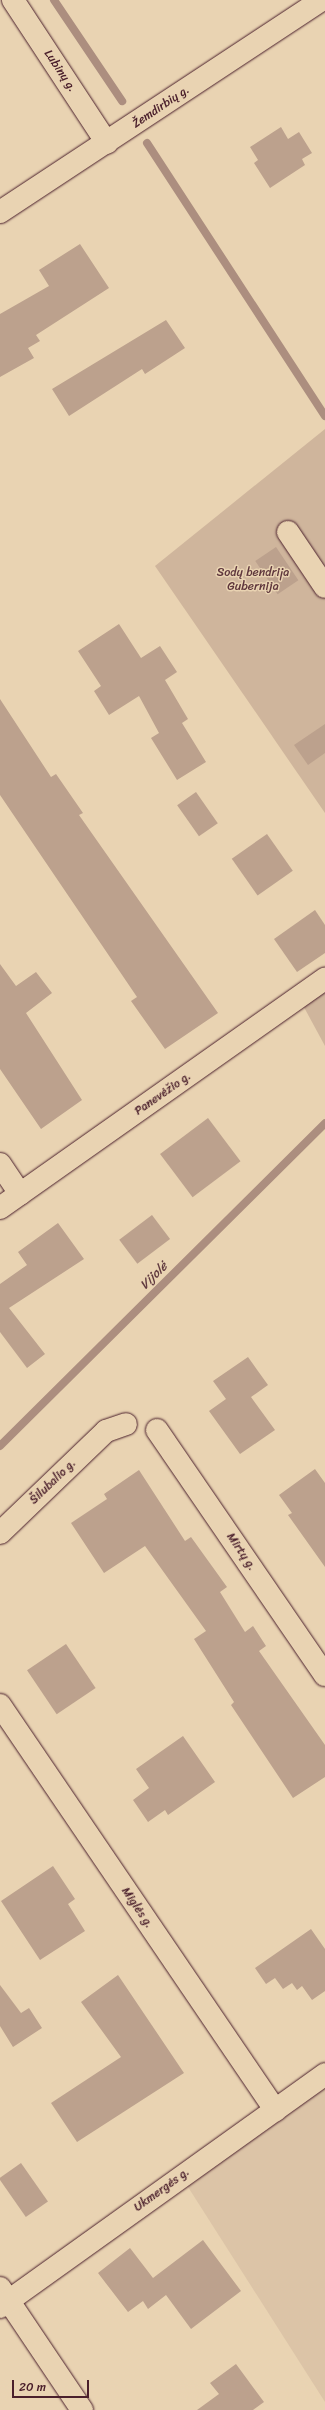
<!DOCTYPE html>
<meta charset="utf-8">
<style>
body{margin:0}
#map{position:relative;width:325px;height:2410px;overflow:hidden;background:#e9d3b2;font-family:Sriracha,sans-serif}
div>[style]{position:absolute}
.built>*{inset:0;background:#dcc4a7}
.green>*{inset:0;background:#cfb59c}
.stream>*{height:8px;margin:-4px;padding:0 4px;transform-origin:4px;border-radius:4px;background:#ac8e7f}
.building>*{inset:0;background:#bca18d;transform-origin:0 0}
.roads{filter:drop-shadow(0 0 1px #4a1f2b) drop-shadow(0 0 1px #4a1f2b)}
.minor>*{height:22px;margin:-11px;padding:0 11px;transform-origin:11px;border-radius:11px;background:#e9d3b2}
span{translate:-50% -50%;white-space:nowrap;text-align:center;line-height:1.15;-webkit-text-stroke:3px #e9d3b2;paint-order:stroke}
.street-label{font-size:12px;color:#4a1f2b}
.park-label{font-size:12px;color:#5e363c}
.water-label{font-size:13px;color:#623b40;font-style:italic}
.scale{position:absolute;left:12px;top:2380px;width:77px;height:18px;box-sizing:border-box;border:2px solid #4a1f2b;border-top:0;padding-left:5px;font-size:12px;line-height:14px;white-space:nowrap;color:#4a1f2b;-webkit-text-stroke:3px #e9d3b2;paint-order:stroke}
</style>
<div id="map">
<div class="built">
<div style="clip-path:polygon(325px 2073px,325px 2402px,181px 2176px)"></div>
</div>
<div class="green">
<div style="clip-path:polygon(325px 429px,325px 813px,155px 566px)"></div>
<div style="clip-path:polygon(325px 979px,325px 1046px,299px 998px)"></div>
</div>
<div class="stream">
<div style="left:54px;top:0;width:122px;rotate:56deg"></div>
<div style="left:147px;top:143px;width:326px;rotate:56.9deg"></div>
<div style="left:0;top:1446px;width:458px;rotate:-44.8deg"></div>
</div>
<div class="building">
<div style="clip-path:polygon(281px 127px,288px 139px,299px 132px,312px 153px,302px 159px,305px 165px,270px 188px,254px 163px,258px 160px,250px 147px)"></div>
<div style="clip-path:polygon(80px 244px,109px 288px,36px 335px,40px 341px,28px 348px,34px 358px,0 377px,0 314px,49px 286px,39px 270px)"></div>
<div style="clip-path:polygon(166px 320px,185px 348px,145px 374px,142px 369px,69px 416px,52px 389px)"></div>
<div style="left:276px;top:547px;width:40px;height:25px;rotate:56deg"></div>
<div style="clip-path:polygon(119px 624px,141px 658px,160px 646px,177px 672px,165px 680px,188px 719px,182px 723px,206px 762px,177px 780px,151px 738px,159px 733px,139px 696px,109px 715px,94px 691px,101px 686px,78px 651px)"></div>
<div style="clip-path:polygon(0 699px,51px 777px,56px 774px,83px 813px,79px 815px,218px 1013px,165px 1049px,131px 1001px,137px 997px,0 795px)"></div>
<div style="clip-path:polygon(325px 724px,325px 753px,308px 765px,294px 745px)"></div>
<div style="left:196px;top:792px;width:38px;height:23px;rotate:55deg"></div>
<div style="left:267px;top:834px;width:45px;height:43px;rotate:55deg"></div>
<div style="clip-path:polygon(315px 910px,325px 925px,325px 953px,297px 972px,274px 939px)"></div>
<div style="clip-path:polygon(0 964px,16px 986px,36px 972px,52px 993px,26px 1013px,82px 1100px,41px 1129px,0 1069px)"></div>
<div style="left:208px;top:1118px;width:54px;height:60px;rotate:53deg"></div>
<div style="left:152px;top:1215px;width:30px;height:41px;rotate:53deg"></div>
<div style="clip-path:polygon(58px 1223px,84px 1259px,9px 1308px,45px 1354px,27px 1368px,0 1332px,0 1284px,27px 1265px,18px 1252px)"></div>
<div style="clip-path:polygon(248px 1357px,268px 1385px,251px 1397px,275px 1430px,240px 1454px,209px 1411px,226px 1399px,213px 1381px)"></div>
<div style="clip-path:polygon(315px 1469px,325px 1483px,325px 1567px,288px 1515px,292px 1513px,279px 1495px)"></div>
<div style="clip-path:polygon(139px 1470px,185px 1541px,191px 1537px,227px 1587px,220px 1592px,245px 1632px,253px 1626px,266px 1646px,259px 1651px,325px 1745px,325px 1777px,293px 1798px,231px 1705px,234px 1702px,194px 1639px,206px 1631px,145px 1546px,104px 1573px,71px 1523px,107px 1499px,104px 1494px)"></div>
<div style="left:66px;top:1644px;width:53px;height:47px;rotate:56deg"></div>
<div style="clip-path:polygon(183px 1736px,215px 1782px,168px 1815px,165px 1810px,148px 1822px,133px 1800px,149px 1788px,136px 1769px)"></div>
<div style="clip-path:polygon(53px 1866px,75px 1899px,68px 1904px,85px 1931px,40px 1960px,1px 1901px)"></div>
<div style="clip-path:polygon(311px 1929px,325px 1949px,325px 1991px,312px 2000px,302px 1986px,297px 1990px,292px 1983px,283px 1989px,275px 1978px,266px 1984px,255px 1968px)"></div>
<div style="clip-path:polygon(118px 1975px,184px 2073px,77px 2142px,51px 2103px,121px 2057px,81px 2002px)"></div>
<div style="clip-path:polygon(0 1985px,21px 2013px,29px 2008px,42px 2028px,13px 2047px,0 2026px)"></div>
<div style="left:21px;top:2163px;width:47px;height:27px;rotate:55deg"></div>
<div style="clip-path:polygon(203px 2240px,241px 2291px,191px 2329px,166px 2295px,148px 2309px,143px 2301px,128px 2312px,98px 2273px,130px 2248px,153px 2278px)"></div>
<div style="clip-path:polygon(236px 2364px,264px 2402px,253px 2410px,197px 2410px,219px 2394px,210px 2383px)"></div>
</div>
<div class="roads">
<div class="minor">
<div style="left:13px;top:0;width:171px;rotate:56.7deg"></div>
<div style="left:0;top:212px;width:385px;rotate:-33.4deg"></div>
<div style="left:288px;top:532px;width:66px;rotate:56.1deg"></div>
<div style="left:0;top:1164px;width:36px;rotate:56deg"></div>
<div style="left:0;top:1208px;width:398px;rotate:-35.2deg"></div>
<div style="left:157px;top:1430px;width:297px;rotate:55.6deg"></div>
<div style="left:0;top:1533px;width:147px;rotate:-43.9deg"></div>
<div style="left:106px;top:1431px;width:21px;rotate:-19deg"></div>
<div style="left:0;top:1705px;width:490px;rotate:55.8deg"></div>
<div style="left:0;top:2288px;width:147px;rotate:56.1deg"></div>
<div style="left:0;top:2307px;width:400px;rotate:-35.6deg"></div>
</div>
</div>
<div class="street-label">
<span style="left:60px;top:71px;rotate:56deg">Lubinų g.</span>
<span style="left:161px;top:107px;rotate:-34deg">Žemdirbių g.</span>
<span style="left:163px;top:1094px;rotate:-35deg">Panevėžio g.</span>
<span style="left:53px;top:1482px;rotate:-44deg">Šilubalio g.</span>
<span style="left:241px;top:1552px;rotate:56deg">Mirtų g.</span>
<span style="left:137px;top:1908px;rotate:56deg">Miglės g.</span>
<span style="left:162px;top:2190px;rotate:-36deg">Ukmergės g.</span>
</div>
<div class="park-label">
<span style="left:253px;top:580px">Sodų bendrija<br>Gubernija</span>
</div>
<div class="water-label">
<span style="left:154px;top:1276px;rotate:-45deg">Vijolė</span>
</div>
<div class="scale">20 m</div>
</div>
